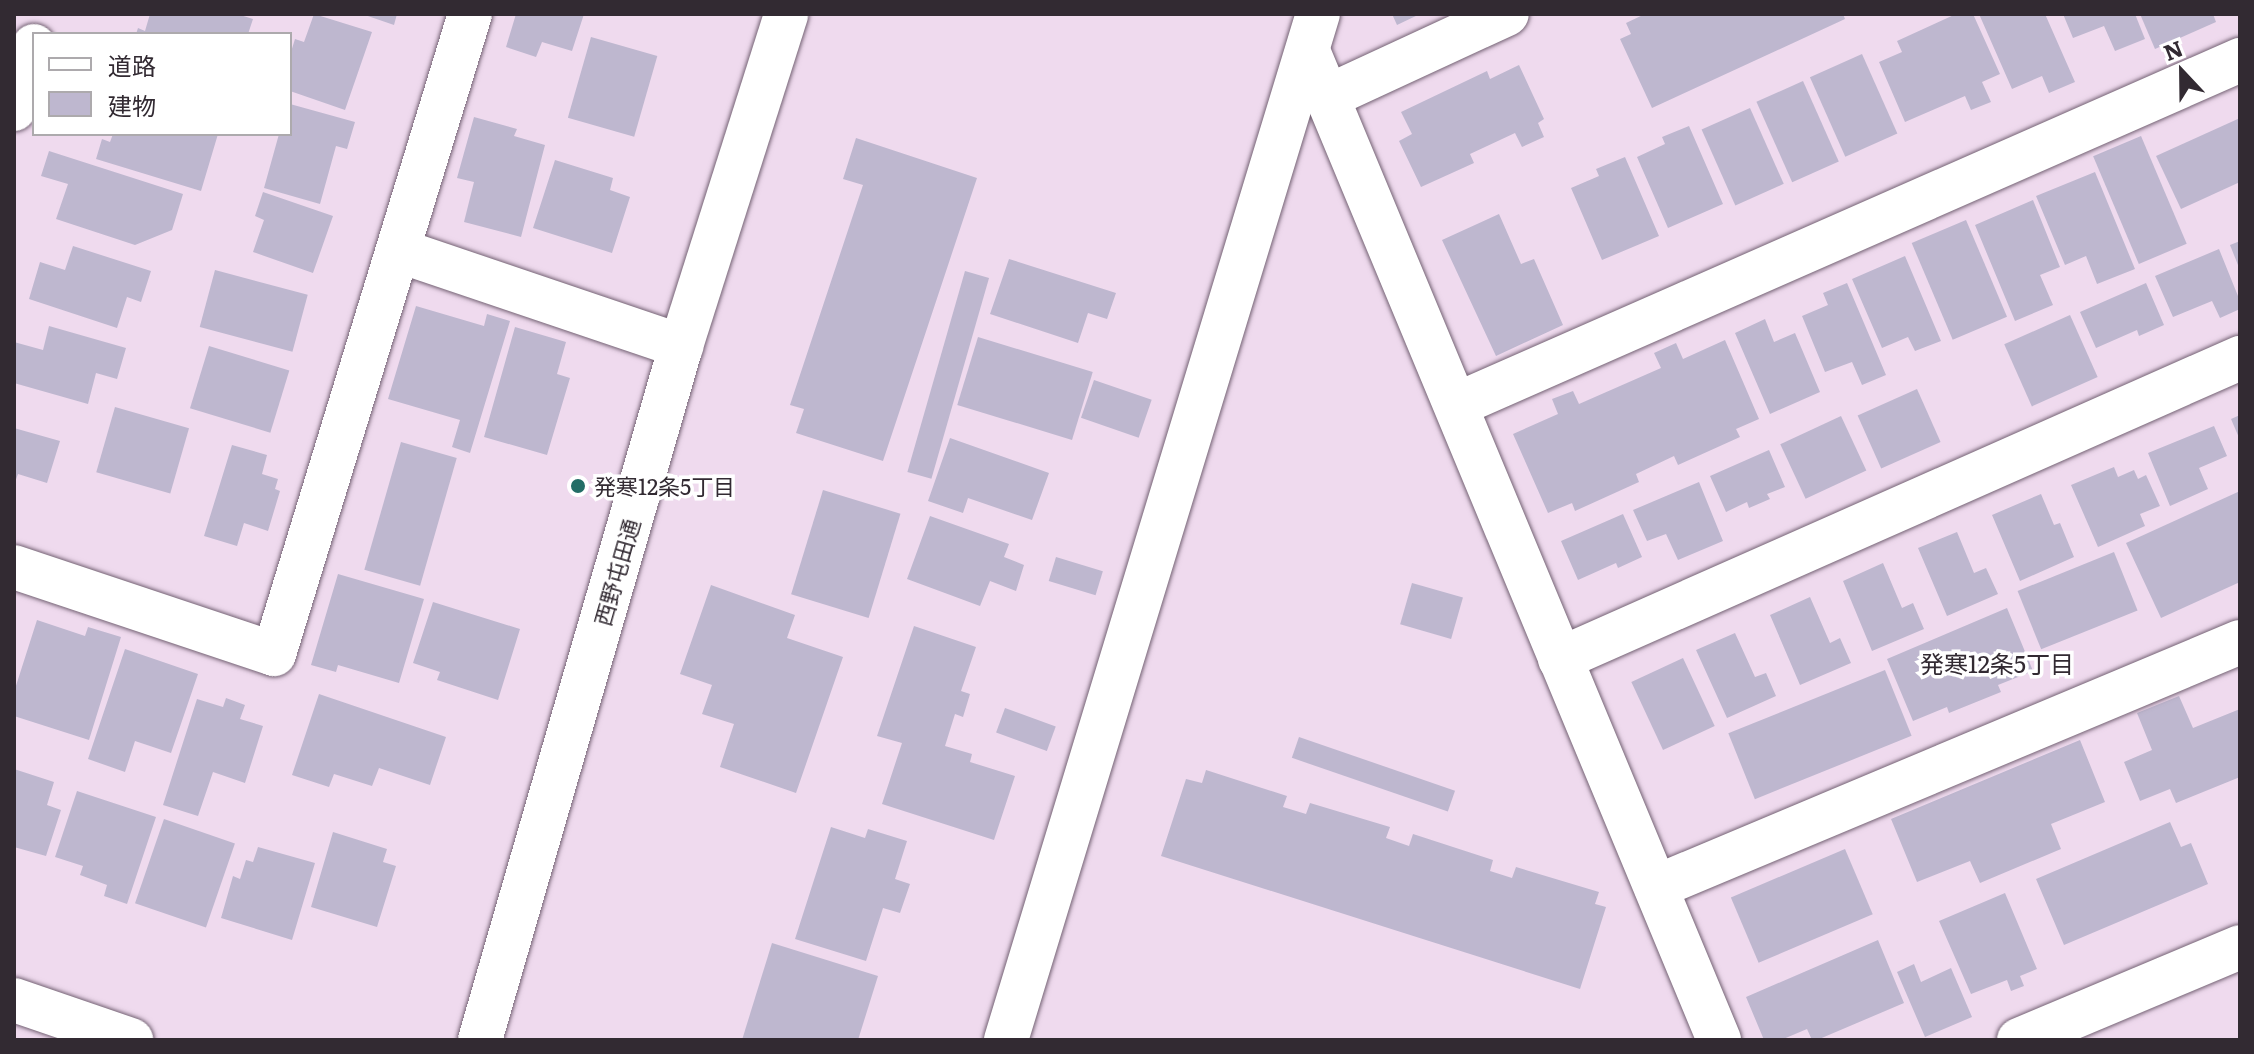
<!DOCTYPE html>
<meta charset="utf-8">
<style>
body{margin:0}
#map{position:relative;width:2254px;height:1054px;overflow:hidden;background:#efdaee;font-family:Literata,"Noto Sans JP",serif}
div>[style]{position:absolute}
.building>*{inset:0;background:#beb7cf;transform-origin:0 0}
.roads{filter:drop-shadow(0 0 2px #746274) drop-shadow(0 0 2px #746274)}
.minor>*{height:44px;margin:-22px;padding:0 22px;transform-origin:22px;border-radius:22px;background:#fff}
.tertiary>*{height:44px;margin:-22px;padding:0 22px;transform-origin:22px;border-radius:22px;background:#fff}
.dots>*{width:22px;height:22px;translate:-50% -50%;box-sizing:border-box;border:4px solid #fff;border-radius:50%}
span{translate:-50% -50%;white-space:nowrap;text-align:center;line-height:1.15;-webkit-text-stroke:7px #fff;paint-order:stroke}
.poi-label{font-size:22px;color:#322a32}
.left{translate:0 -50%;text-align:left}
.street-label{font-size:22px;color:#322a32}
.neighbourhood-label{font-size:24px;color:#322a32}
.frame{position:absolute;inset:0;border:16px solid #322a32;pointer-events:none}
.legend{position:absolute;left:32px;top:32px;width:260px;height:104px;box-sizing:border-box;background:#fff;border:2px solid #adaaad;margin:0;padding:10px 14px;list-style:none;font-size:24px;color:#322a32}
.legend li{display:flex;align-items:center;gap:16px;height:40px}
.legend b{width:40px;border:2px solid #adaaad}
.north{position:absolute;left:2142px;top:32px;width:80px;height:80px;-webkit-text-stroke:6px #fff;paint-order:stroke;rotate:338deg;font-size:22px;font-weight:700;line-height:32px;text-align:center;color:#322a32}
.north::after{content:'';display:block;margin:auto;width:28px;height:36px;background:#322a32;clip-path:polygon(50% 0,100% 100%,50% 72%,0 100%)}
</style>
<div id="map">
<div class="building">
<div style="clip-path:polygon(150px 14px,237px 14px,253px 19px,248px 34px,136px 34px,138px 28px,145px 31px)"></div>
<div style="clip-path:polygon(314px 14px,372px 32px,345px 110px,290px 91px,290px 55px,295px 39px,304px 42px)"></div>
<div style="clip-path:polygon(362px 14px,397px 14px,394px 25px)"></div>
<div style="clip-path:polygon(516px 14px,584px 14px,572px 51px,542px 42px,536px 57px,506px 47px)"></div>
<div style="clip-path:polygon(1392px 14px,1420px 14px,1397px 25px)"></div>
<div style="clip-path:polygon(1645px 14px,1843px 14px,1845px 19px,1652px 108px,1620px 39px,1631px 34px,1626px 23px)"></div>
<div style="clip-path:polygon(1956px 14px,1973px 14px,2000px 74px,1982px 82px,1991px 102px,1971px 110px,1965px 96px,1905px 122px,1879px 62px,1902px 52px,1897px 41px)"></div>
<div style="clip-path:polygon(1979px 14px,2045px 14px,2075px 82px,2049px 93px,2042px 76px,2012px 89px)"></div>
<div style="clip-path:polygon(2063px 14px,2135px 14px,2145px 39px,2115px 51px,2104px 26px,2073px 38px)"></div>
<div style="clip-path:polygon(2140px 14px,2213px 14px,2216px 22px,2155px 49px)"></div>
<div style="left:591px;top:37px;width:69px;height:84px;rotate:16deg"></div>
<div style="left:1862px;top:54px;width:87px;height:57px;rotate:66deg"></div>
<div style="clip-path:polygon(1519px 65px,1544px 119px,1538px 123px,1544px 137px,1522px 147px,1515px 133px,1470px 154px,1474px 163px,1421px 187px,1399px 141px,1412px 134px,1401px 112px,1487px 71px,1490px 79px)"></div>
<div style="left:1803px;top:81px;width:88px;height:51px;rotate:66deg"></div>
<div style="clip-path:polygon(290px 104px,355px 122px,347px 149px,336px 146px,320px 204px,264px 188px,279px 134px,290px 134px)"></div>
<div style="left:1750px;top:108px;width:83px;height:53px;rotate:66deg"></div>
<div style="clip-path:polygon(474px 117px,517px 129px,514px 136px,545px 145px,521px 237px,464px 222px,474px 182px,457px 178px)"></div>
<div style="clip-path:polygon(2240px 118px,2240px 182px,2181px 209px,2156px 156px)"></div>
<div style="clip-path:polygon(1689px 126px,1723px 204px,1668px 228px,1637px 157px,1665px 144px,1662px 137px)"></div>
<div style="clip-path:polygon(113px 134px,218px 134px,201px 191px,96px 159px,102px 139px,110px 142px)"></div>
<div style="left:2141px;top:136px;width:117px;height:52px;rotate:67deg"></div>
<div style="clip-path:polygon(856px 138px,977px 178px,883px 461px,796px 433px,804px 409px,790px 405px,863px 185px,843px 179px)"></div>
<div style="clip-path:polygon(49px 151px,183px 194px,172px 230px,135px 245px,56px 219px,68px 184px,41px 176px)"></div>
<div style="clip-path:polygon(1625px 157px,1659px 236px,1602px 260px,1571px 188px,1599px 176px,1596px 169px)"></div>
<div style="clip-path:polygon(555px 160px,613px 178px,610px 190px,630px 197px,612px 253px,533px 228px)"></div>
<div style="clip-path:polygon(2095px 172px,2135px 269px,2097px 284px,2086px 256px,2065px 265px,2036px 196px)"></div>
<div style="clip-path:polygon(263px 192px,333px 216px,313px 273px,253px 252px,264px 220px,255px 216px)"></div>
<div style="clip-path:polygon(2033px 200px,2060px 267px,2040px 275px,2053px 305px,2015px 321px,1975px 225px)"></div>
<div style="clip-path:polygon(1499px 214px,1521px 264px,1534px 259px,1563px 325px,1496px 356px,1442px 240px)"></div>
<div style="left:1966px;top:220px;width:105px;height:59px;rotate:67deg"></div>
<div style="clip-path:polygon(2240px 241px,2240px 270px,2230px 245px)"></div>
<div style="clip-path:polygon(73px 246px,151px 271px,141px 302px,127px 297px,117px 328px,29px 299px,40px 262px,65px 270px)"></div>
<div style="clip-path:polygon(2219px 249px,2240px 301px,2240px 309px,2220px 318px,2212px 301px,2173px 317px,2155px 276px)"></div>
<div style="clip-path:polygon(1905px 256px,1941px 341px,1915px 351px,1908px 337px,1882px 348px,1852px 279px)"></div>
<div style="clip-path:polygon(1009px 259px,1116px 293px,1107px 319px,1088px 313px,1078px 343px,990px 314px)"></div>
<div style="left:215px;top:270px;width:96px;height:59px;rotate:15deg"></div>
<div style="left:965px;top:271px;width:25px;height:209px;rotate:16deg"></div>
<div style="clip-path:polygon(1847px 283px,1886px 375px,1862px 385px,1852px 362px,1825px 372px,1802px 316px,1828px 305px,1823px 293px)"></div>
<div style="clip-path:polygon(2146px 283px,2164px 325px,2139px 336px,2137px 330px,2096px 348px,2080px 312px)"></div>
<div style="clip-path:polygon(416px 306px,484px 326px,487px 314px,510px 321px,470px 453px,452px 447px,460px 420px,388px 399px)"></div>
<div style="left:2070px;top:315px;width:68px;height:72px;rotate:66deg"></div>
<div style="clip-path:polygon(1765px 319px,1774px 342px,1795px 333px,1820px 392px,1770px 414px,1735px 333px)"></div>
<div style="clip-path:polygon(49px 326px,126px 348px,117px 379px,96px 373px,88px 404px,14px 383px,14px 342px,43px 350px)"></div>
<div style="clip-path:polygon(515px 327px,566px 342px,557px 374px,570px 378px,547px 455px,484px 437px)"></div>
<div style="left:978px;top:337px;width:120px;height:71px;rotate:17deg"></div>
<div style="clip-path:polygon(1725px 340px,1759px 419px,1736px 429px,1740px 437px,1678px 465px,1674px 456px,1636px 474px,1639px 482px,1575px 511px,1572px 503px,1548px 513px,1513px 434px,1558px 414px,1552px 399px,1573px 391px,1579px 404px,1661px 368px,1654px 353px,1676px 343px,1683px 359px)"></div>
<div style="left:209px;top:346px;width:84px;height:65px;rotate:17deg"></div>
<div style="left:1094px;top:380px;width:61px;height:40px;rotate:19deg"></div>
<div style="left:1917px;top:389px;width:58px;height:65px;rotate:66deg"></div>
<div style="left:115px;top:407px;width:77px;height:68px;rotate:16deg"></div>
<div style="clip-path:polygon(2240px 415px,2240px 440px,2231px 419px)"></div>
<div style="left:1841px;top:416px;width:60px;height:67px;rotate:65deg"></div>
<div style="clip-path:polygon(2214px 426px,2227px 456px,2199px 468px,2208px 489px,2170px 506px,2148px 453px)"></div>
<div style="clip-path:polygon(14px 428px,60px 441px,47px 483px,18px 474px,14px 485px)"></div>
<div style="clip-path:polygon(950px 438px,1049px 473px,1032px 520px,968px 498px,963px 513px,928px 501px)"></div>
<div style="left:401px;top:442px;width:58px;height:133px;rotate:16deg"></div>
<div style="clip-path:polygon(232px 445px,267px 455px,262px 474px,278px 479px,275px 489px,280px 491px,268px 531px,244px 523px,237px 546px,204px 536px)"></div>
<div style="clip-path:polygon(1769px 450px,1785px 487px,1767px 494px,1770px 499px,1749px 508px,1747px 502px,1726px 512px,1710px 476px)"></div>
<div style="clip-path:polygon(2114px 467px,2118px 477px,2134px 470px,2138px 479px,2146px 475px,2160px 506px,2140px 514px,2145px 526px,2098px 547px,2071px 485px)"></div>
<div style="clip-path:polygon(1699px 482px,1723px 541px,1678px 560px,1666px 534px,1647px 541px,1633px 510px)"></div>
<div style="left:823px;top:490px;width:81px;height:109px;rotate:17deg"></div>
<div style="clip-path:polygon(2240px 491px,2240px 582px,2161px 618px,2126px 543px)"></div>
<div style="clip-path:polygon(2041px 494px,2054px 525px,2060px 523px,2074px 557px,2020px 581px,1992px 515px)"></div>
<div style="clip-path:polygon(1623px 514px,1642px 557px,1618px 568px,1616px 563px,1578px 580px,1561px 541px)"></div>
<div style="clip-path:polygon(930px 516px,1009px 544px,1004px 557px,1024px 565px,1016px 591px,990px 581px,980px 606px,907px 579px)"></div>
<div style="clip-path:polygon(1957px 532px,1974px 573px,1986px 568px,1998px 594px,1947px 616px,1918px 548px)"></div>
<div style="left:2114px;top:552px;width:63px;height:104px;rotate:68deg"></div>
<div style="left:1056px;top:557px;width:49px;height:25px;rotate:17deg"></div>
<div style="clip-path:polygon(1883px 563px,1902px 608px,1913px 603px,1924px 629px,1872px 651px,1843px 581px)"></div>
<div style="clip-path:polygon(338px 574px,424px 599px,399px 683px,338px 665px,336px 672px,311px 665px)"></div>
<div style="left:1412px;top:583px;width:53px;height:43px;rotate:16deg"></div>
<div style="clip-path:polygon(711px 585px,795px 615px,787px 638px,843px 657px,796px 793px,720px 767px,734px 724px,702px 714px,712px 685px,680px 674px)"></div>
<div style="clip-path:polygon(1810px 597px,1830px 643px,1840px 638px,1851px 663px,1800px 685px,1770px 615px)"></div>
<div style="clip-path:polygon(433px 602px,520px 629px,498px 700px,437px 680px,440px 672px,413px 663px)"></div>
<div style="clip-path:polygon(2007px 608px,2033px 671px,1998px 685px,2001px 692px,1949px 713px,1947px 707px,1913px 721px,1887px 659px)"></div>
<div style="clip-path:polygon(37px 620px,85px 636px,88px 627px,121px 637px,89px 740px,14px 716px,14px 692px)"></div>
<div style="clip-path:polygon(914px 626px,976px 647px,961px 691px,970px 694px,963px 717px,955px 714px,945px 746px,972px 754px,970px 762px,1015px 776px,994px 840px,882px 804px,902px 743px,877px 736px)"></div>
<div style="clip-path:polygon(1735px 633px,1755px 677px,1766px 673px,1776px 696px,1727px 718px,1696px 650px)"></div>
<div style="clip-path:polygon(125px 649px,198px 674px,171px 753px,135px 741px,125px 772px,88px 759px)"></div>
<div style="left:1683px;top:658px;width:75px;height:57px;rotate:65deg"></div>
<div style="left:1885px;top:670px;width:71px;height:169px;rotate:68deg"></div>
<div style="clip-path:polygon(319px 694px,446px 737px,430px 785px,379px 768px,372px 786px,334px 774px,329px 787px,292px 775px)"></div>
<div style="clip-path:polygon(2179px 696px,2193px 728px,2240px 709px,2240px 777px,2176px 803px,2170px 789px,2140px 801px,2124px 762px,2152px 750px,2137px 713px)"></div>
<div style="clip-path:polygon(226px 698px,245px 705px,240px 719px,263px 726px,245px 783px,213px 772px,198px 816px,163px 805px,197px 699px,223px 707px)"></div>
<div style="left:1005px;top:708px;width:54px;height:26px;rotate:20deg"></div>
<div style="left:1299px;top:737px;width:165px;height:22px;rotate:19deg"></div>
<div style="clip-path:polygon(2080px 740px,2105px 802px,2051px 824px,2061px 849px,1980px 883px,1970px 861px,1917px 882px,1891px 819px)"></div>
<div style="clip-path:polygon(14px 769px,54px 782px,47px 805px,61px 810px,46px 856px,14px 847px)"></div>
<div style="clip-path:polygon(1206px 770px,1287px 796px,1283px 807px,1306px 814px,1310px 803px,1390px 827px,1386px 838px,1409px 846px,1413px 834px,1493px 860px,1490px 871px,1512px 878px,1516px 867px,1599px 892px,1595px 904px,1606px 907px,1580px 989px,1161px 856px,1186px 779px,1202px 783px)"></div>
<div style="clip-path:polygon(77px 791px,156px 817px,127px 904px,104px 896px,107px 885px,80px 875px,83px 866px,55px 857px)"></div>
<div style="left:164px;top:819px;width:75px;height:89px;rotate:19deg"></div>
<div style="clip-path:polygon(2170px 822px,2181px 847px,2191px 843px,2208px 884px,2064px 945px,2036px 879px)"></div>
<div style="clip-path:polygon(831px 827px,865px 838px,868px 829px,907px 841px,895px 879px,910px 884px,900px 913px,883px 908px,866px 961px,795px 939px)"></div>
<div style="clip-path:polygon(333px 832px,387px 849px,383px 862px,396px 866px,377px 927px,311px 907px)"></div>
<div style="clip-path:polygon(258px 847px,315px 863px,292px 940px,221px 918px,233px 876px,240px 879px,246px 860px,253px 862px)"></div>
<div style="left:1845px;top:849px;width:71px;height:124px;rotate:67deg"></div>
<div style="clip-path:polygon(2005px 893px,2037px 969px,2020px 976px,2024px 986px,2011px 991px,2007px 980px,1971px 994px,1939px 921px)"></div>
<div style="clip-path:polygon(1878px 940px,1904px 1003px,1817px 1040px,1812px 1040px,1807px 1029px,1781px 1040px,1764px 1040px,1746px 997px)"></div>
<div style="clip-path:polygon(772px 943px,878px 976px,858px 1040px,742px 1040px)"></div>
<div style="clip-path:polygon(1914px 964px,1921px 982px,1951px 968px,1972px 1017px,1925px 1037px,1897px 972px)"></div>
</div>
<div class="roads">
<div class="minor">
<div style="left:1308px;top:51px;width:1071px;rotate:67.43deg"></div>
<div style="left:1327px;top:97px;width:198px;rotate:-24.8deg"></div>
<div style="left:14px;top:109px;width:66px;rotate:-72.4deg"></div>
<div style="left:400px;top:251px;width:297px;rotate:18.7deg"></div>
<div style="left:1456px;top:405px;width:857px;rotate:-23.75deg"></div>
<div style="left:14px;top:567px;width:274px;rotate:18.5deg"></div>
<div style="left:274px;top:654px;width:669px;rotate:-72.97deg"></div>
<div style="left:1560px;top:659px;width:744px;rotate:-23.88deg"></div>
<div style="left:1656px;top:887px;width:633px;rotate:-22.76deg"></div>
<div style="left:14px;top:1000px;width:124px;rotate:18.9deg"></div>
<div style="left:1006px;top:1040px;width:1072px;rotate:-73.09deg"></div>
<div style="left:2019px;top:1040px;width:240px;rotate:-22.8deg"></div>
</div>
<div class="tertiary">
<div style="left:480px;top:1040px;width:723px;rotate:-73.85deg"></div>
<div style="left:681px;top:346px;width:348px;rotate:-72.4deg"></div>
</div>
</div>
<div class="dots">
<div style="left:578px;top:486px;background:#236d66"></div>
</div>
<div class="poi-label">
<span class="left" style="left:594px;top:486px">発寒12条5丁目</span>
</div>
<div class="street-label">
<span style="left:616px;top:572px;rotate:-74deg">西野屯田通</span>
</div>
<div class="neighbourhood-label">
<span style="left:1997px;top:663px">発寒12条5丁目</span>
</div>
<div class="frame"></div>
<ul class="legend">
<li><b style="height:10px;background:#fff"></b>道路</li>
<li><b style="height:22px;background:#beb7cf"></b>建物</li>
</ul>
<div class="north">N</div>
</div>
